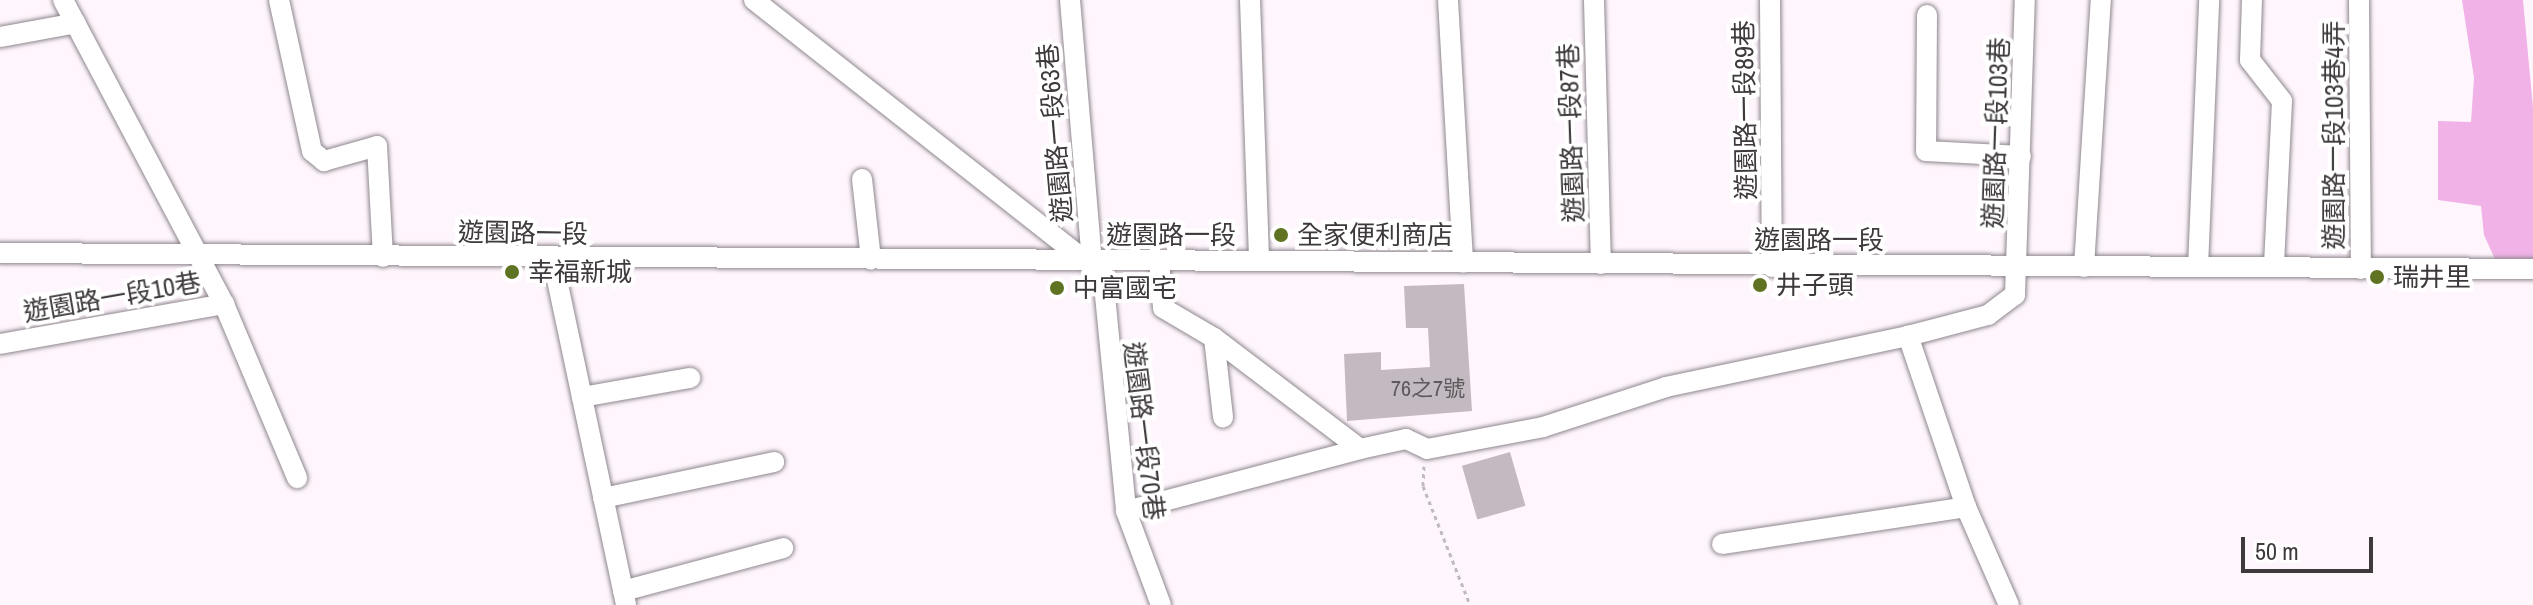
<!DOCTYPE html>
<meta charset="utf-8">
<style>
body{margin:0}
#map{position:relative;width:2533px;height:605px;overflow:hidden;background:#fff6fd;font-family:"Archivo Narrow","Noto Sans TC",sans-serif}
div>[style]{position:absolute}
.green>*{inset:0;background:#f0b2e7}
.building>*{inset:0;background:#c3bac1;transform-origin:0 0}
.path>*{height:3px;margin-top:-1.5px;transform-origin:0;background:repeating-linear-gradient(90deg,#c0b9bf 0 4px,transparent 0 8px)}
.roads{filter:drop-shadow(0 0 2px #8f878e) drop-shadow(0 0 2px #8f878e)}
.minor>*{height:20px;margin:-10px;padding:0 10px;transform-origin:10px;border-radius:10px;background:#fff}
.dots>*{width:22px;height:22px;translate:-50% -50%;box-sizing:border-box;border:4px solid #fff;border-radius:50%}
span{translate:-50% -50%;white-space:nowrap;text-align:center;line-height:1.15;-webkit-text-stroke:8px #fff;paint-order:stroke}
.number-label{font-size:22px;color:#5e595d}
.number-label span{-webkit-text-stroke-width:0}
.street-label{font-size:26px;color:#3d393c}
.poi-label{font-size:26px;color:#3d393c}
.left{translate:0 -50%;text-align:left}
.scale{position:absolute;left:2241px;top:537px;width:132px;height:36px;box-sizing:border-box;border:4px solid #3d393c;border-top:0;padding-left:10px;font-size:24px;line-height:28px;white-space:nowrap;color:#3d393c;-webkit-text-stroke:6px #fff;paint-order:stroke}
</style>
<div id="map">
<div class="green">
<div style="clip-path:polygon(2462px 0,2523px 0,2533px 108px,2533px 266px,2498px 266px,2484px 235px,2481px 206px,2438px 200px,2438px 121px,2471px 122px,2474px 78px)"></div>
</div>
<div class="building">
<div style="clip-path:polygon(1464px 284px,1472px 411px,1347px 421px,1344px 354px,1381px 352px,1381px 370px,1430px 367px,1428px 328px,1406px 328px,1404px 286px)"></div>
<div style="left:1510px;top:452px;width:56px;height:50px;rotate:74deg"></div>
</div>
<div class="path">
<div style="left:1424px;top:466px;width:20px;rotate:93deg"></div>
<div style="left:1423px;top:486px;width:128px;rotate:68.4deg"></div>
</div>
<div class="roads">
<div class="minor">
<div style="left:279px;top:0;width:155px;rotate:77.7deg"></div>
<div style="left:312px;top:151px;width:16px;rotate:40deg"></div>
<div style="left:324px;top:161px;width:55px;rotate:-15.8deg"></div>
<div style="left:377px;top:146px;width:111px;rotate:86.9deg"></div>
<div style="left:754px;top:0;width:444px;rotate:38.2deg"></div>
<div style="left:1103px;top:275px;width:237px;rotate:84.4deg"></div>
<div style="left:1126px;top:511px;width:100px;rotate:69.6deg"></div>
<div style="left:1070px;top:0;width:262px;rotate:85.2deg"></div>
<div style="left:1250px;top:0;width:261px;rotate:88deg"></div>
<div style="left:1448px;top:0;width:263px;rotate:86.7deg"></div>
<div style="left:1594px;top:0;width:264px;rotate:88.5deg"></div>
<div style="left:1770px;top:0;width:267px;rotate:89.6deg"></div>
<div style="left:2252px;top:0;width:60px;rotate:91.9deg"></div>
<div style="left:2250px;top:60px;width:52px;rotate:52deg"></div>
<div style="left:2282px;top:101px;width:166px;rotate:92.8deg"></div>
<div style="left:2359px;top:0;width:269px;rotate:89.6deg"></div>
<div style="left:1927px;top:15px;width:136px;rotate:90.4deg"></div>
<div style="left:1926px;top:151px;width:95px;rotate:3deg"></div>
<div style="left:0;top:37px;width:77px;rotate:-10.4deg"></div>
<div style="left:862px;top:179px;width:81px;rotate:83.6deg"></div>
<div style="left:0;top:253px;width:2533px;rotate:0.36deg"></div>
<div style="left:1159px;top:260px;width:48px;rotate:85.2deg"></div>
<div style="left:1163px;top:308px;width:59px;rotate:30.5deg"></div>
<div style="left:1214px;top:338px;width:183px;rotate:37.2deg"></div>
<div style="left:1360px;top:449px;width:47px;rotate:-12.3deg"></div>
<div style="left:1406px;top:439px;width:23px;rotate:25deg"></div>
<div style="left:1427px;top:449px;width:118px;rotate:-10.7deg"></div>
<div style="left:1543px;top:427px;width:129px;rotate:-18deg"></div>
<div style="left:1666px;top:387px;width:247px;rotate:-11.9deg"></div>
<div style="left:553px;top:261px;width:352px;rotate:78deg"></div>
<div style="left:2084px;top:267px;width:268px;rotate:-86.4deg"></div>
<div style="left:2198px;top:267px;width:267px;rotate:-87.6deg"></div>
<div style="left:224px;top:304px;width:189px;rotate:67.2deg"></div>
<div style="left:1214px;top:338px;width:80px;rotate:83.5deg"></div>
<div style="left:0;top:344px;width:228px;rotate:-10.1deg"></div>
<div style="left:224px;top:304px;width:344px;rotate:-117.9deg"></div>
<div style="left:582px;top:397px;width:110px;rotate:-10deg"></div>
<div style="left:603px;top:498px;width:175px;rotate:-11.9deg"></div>
<div style="left:1126px;top:511px;width:242px;rotate:-14.8deg"></div>
<div style="left:1722px;top:544px;width:247px;rotate:-8.6deg"></div>
<div style="left:623px;top:591px;width:166px;rotate:-15deg"></div>
<div style="left:2009px;top:605px;width:107px;rotate:-113.7deg"></div>
<div style="left:1966px;top:507px;width:181px;rotate:-108.7deg"></div>
<div style="left:1908px;top:336px;width:83px;rotate:-14.7deg"></div>
<div style="left:1988px;top:315px;width:34px;rotate:-37deg"></div>
<div style="left:2015px;top:295px;width:295px;rotate:-88.1deg"></div>
</div>
</div>
<div class="dots">
<div style="left:1281px;top:235px;background:#607322"></div>
<div style="left:512px;top:272px;background:#607322"></div>
<div style="left:2377px;top:277px;background:#607322"></div>
<div style="left:1760px;top:285px;background:#607322"></div>
<div style="left:1057px;top:288px;background:#607322"></div>
</div>
<div class="number-label">
<span style="left:1428px;top:389px">76之7號</span>
</div>
<div class="street-label">
<span style="left:1745px;top:110px;rotate:-91deg">遊園路一段89巷</span>
<span style="left:1055px;top:133px;rotate:-95deg">遊園路一段63巷</span>
<span style="left:1571px;top:133px;rotate:-92deg">遊園路一段87巷</span>
<span style="left:1996px;top:133px;rotate:-88deg">遊園路一段103巷</span>
<span style="left:2334px;top:135px;rotate:-90deg">遊園路一段103巷4弄</span>
<span style="left:523px;top:233px;rotate:1deg">遊園路一段</span>
<span style="left:1171px;top:235px">遊園路一段</span>
<span style="left:1819px;top:240px">遊園路一段</span>
<span style="left:112px;top:297px;rotate:-10deg">遊園路一段10巷</span>
<span style="left:1144px;top:431px;rotate:83deg">遊園路一段70巷</span>
</div>
<div class="poi-label">
<span class="left" style="left:1297px;top:235px">全家便利商店</span>
<span class="left" style="left:528px;top:272px">幸福新城</span>
<span class="left" style="left:2393px;top:277px">瑞井里</span>
<span class="left" style="left:1776px;top:285px">井子頭</span>
<span class="left" style="left:1073px;top:288px">中富國宅</span>
</div>
<div class="scale">50 m</div>
</div>
